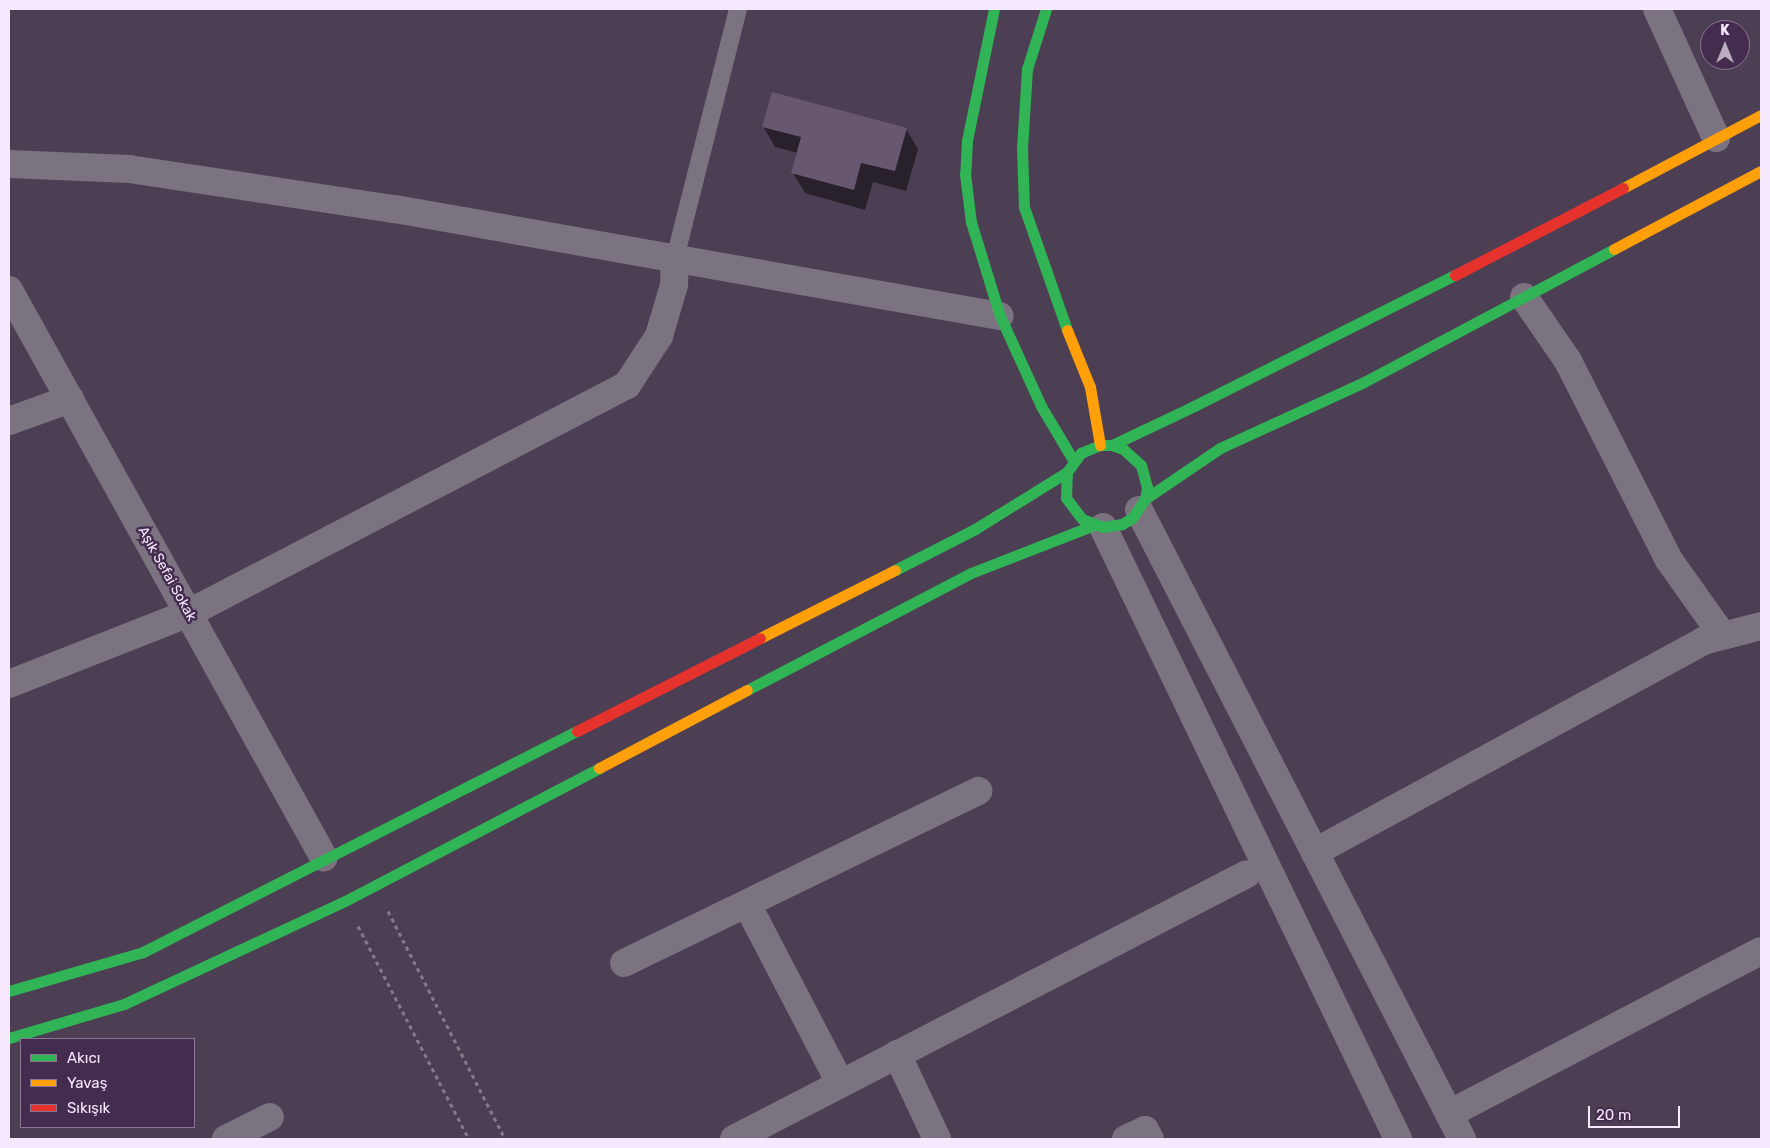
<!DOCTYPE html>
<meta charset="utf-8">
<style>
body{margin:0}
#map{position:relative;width:1770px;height:1148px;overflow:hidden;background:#4c3f53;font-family:Rubik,sans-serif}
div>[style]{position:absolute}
.shadow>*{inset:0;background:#0007}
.building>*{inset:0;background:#685771}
.path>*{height:3px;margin-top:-1.5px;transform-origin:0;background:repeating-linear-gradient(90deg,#847b89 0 4px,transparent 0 8px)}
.lane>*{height:18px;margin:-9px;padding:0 9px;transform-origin:9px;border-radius:9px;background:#7c7381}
.street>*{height:28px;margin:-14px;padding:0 14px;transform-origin:14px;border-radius:14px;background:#7c7381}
.fast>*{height:11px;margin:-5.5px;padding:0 5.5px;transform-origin:5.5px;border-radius:5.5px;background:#30b455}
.slow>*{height:11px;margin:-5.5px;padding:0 5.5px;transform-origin:5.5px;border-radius:5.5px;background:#ff9f0a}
.jam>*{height:11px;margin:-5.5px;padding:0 5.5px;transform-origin:5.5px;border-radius:5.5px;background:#e5322d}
span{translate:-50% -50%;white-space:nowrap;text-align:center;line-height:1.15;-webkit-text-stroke:5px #442c4f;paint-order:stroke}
.street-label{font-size:14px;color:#f6e8fe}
.frame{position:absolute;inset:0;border:10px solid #f6e8fe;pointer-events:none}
.legend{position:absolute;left:20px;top:1038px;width:175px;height:90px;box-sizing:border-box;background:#442c4f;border:1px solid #8b7795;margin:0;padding:6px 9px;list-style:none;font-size:15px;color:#f6e8fe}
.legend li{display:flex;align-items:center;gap:10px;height:25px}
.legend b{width:25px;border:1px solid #8b7795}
.north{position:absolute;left:1700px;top:20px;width:50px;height:50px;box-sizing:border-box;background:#442c4f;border:1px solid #8b7795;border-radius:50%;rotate:0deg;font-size:14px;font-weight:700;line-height:20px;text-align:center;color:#f6e8fe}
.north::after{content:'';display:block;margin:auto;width:18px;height:22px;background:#baadc2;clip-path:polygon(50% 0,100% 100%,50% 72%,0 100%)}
.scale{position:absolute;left:1588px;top:1106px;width:92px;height:22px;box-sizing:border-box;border:2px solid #f6e8fe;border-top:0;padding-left:6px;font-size:15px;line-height:18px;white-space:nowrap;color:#f6e8fe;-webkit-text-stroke:4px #442c4f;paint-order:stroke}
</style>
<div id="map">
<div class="shadow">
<div style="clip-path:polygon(763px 126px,906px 129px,918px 149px,906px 191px,873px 182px,865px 210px,805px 193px,793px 173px,798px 153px,775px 147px)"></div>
</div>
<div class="building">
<div style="clip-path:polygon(772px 92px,907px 128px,895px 171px,861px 163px,854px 190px,791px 173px,801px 137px,762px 127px)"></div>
</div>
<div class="path">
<div style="left:388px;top:911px;width:256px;rotate:62.8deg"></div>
<div style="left:358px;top:926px;width:240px;rotate:62.5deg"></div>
</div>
<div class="lane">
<div style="left:675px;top:258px;width:257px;rotate:-75.8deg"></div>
</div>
<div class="street">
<div style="left:1657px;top:9px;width:142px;rotate:65.4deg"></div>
<div style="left:9px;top:164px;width:120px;rotate:2.4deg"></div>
<div style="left:129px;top:169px;width:269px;rotate:8.6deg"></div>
<div style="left:395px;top:209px;width:614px;rotate:10.03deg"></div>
<div style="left:9px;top:290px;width:649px;rotate:60.99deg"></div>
<div style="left:1524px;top:297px;width:78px;rotate:55.5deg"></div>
<div style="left:1568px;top:361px;width:223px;rotate:63.1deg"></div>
<div style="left:1669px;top:560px;width:93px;rotate:54.6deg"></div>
<div style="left:9px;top:421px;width:65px;rotate:-19.8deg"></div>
<div style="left:1139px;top:510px;width:707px;rotate:62.82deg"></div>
<div style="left:1103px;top:527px;width:679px;rotate:64.26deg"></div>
<div style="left:9px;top:684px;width:193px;rotate:-21.5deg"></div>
<div style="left:189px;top:613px;width:494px;rotate:-27.5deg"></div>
<div style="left:627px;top:385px;width:59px;rotate:-56.9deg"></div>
<div style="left:659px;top:336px;width:53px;rotate:-73.6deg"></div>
<div style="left:674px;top:285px;width:27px;rotate:-88deg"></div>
<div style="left:1315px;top:852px;width:442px;rotate:-28.5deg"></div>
<div style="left:1703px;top:641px;width:60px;rotate:-14.5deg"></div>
<div style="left:747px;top:904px;width:202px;rotate:62.5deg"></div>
<div style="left:624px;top:963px;width:394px;rotate:-25.9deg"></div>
<div style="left:897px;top:1054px;width:94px;rotate:64.8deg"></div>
<div style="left:1449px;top:1114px;width:352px;rotate:-27.6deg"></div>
<div style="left:226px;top:1139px;width:49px;rotate:-26.6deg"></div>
<div style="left:734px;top:1139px;width:577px;rotate:-27.32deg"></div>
<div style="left:1126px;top:1139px;width:21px;rotate:-25deg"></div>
<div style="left:1145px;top:1130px;width:10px;rotate:61deg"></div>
</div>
<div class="fast">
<div style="left:994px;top:9px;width:135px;rotate:101.6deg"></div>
<div style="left:967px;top:141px;width:33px;rotate:93deg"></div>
<div style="left:965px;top:174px;width:48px;rotate:82.9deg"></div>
<div style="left:971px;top:222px;width:98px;rotate:72.9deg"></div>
<div style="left:1000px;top:316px;width:99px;rotate:65.5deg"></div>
<div style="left:1041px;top:406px;width:63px;rotate:59.3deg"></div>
<div style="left:1046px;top:9px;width:63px;rotate:107.6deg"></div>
<div style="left:1027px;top:69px;width:79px;rotate:93.6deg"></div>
<div style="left:1022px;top:148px;width:59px;rotate:88.1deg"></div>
<div style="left:1024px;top:207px;width:130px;rotate:70.7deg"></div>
<div style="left:1112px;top:445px;width:12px;rotate:20deg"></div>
<div style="left:1123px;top:449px;width:24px;rotate:42deg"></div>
<div style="left:1141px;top:465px;width:23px;rotate:75deg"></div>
<div style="left:1147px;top:487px;width:12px;rotate:99deg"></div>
<div style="left:1145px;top:499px;width:23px;rotate:124deg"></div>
<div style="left:1132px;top:518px;width:12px;rotate:149deg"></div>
<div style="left:1122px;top:524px;width:19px;rotate:171deg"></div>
<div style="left:1103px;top:527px;width:22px;rotate:-159deg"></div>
<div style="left:1082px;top:519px;width:26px;rotate:-127deg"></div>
<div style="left:1066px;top:498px;width:26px;rotate:-88deg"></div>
<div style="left:1067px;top:472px;width:24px;rotate:-54deg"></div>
<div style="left:1081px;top:453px;width:21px;rotate:-23deg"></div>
<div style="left:1100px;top:445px;width:12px"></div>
<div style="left:1112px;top:445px;width:91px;rotate:-25.4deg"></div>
<div style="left:1194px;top:406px;width:292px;rotate:-26.7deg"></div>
<div style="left:1145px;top:499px;width:91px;rotate:-34.2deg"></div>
<div style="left:1220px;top:448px;width:158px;rotate:-24.6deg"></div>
<div style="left:1364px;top:382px;width:283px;rotate:-28deg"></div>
<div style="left:895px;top:570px;width:90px;rotate:-27.1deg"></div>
<div style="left:975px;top:529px;width:108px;rotate:-31.8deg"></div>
<div style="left:747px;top:690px;width:253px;rotate:-27.6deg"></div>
<div style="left:971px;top:573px;width:132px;rotate:-21.3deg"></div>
<div style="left:9px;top:991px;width:140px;rotate:-16.2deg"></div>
<div style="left:143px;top:952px;width:487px;rotate:-27deg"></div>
<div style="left:9px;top:1038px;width:120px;rotate:-16.5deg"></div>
<div style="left:124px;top:1004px;width:244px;rotate:-25deg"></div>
<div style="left:345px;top:901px;width:287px;rotate:-27.6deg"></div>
</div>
<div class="slow">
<div style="left:1623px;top:188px;width:156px;rotate:-27.9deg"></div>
<div style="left:1614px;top:249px;width:166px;rotate:-28deg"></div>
<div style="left:1067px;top:330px;width:61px;rotate:68deg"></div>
<div style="left:1090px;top:387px;width:59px;rotate:80.2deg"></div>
<div style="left:760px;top:638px;width:151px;rotate:-26.7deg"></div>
<div style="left:599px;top:768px;width:167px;rotate:-27.8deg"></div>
</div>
<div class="jam">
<div style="left:1455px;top:275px;width:189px;rotate:-27.4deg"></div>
<div style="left:577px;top:731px;width:205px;rotate:-26.9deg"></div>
</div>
<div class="street-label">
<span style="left:167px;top:574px;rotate:61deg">Aşık Sefai Sokak</span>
</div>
<div class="frame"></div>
<ul class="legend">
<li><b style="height:6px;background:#30b455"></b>Akıcı</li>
<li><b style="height:6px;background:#ff9f0a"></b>Yavaş</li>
<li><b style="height:6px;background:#e5322d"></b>Sıkışık</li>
</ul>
<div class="north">K</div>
<div class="scale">20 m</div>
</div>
